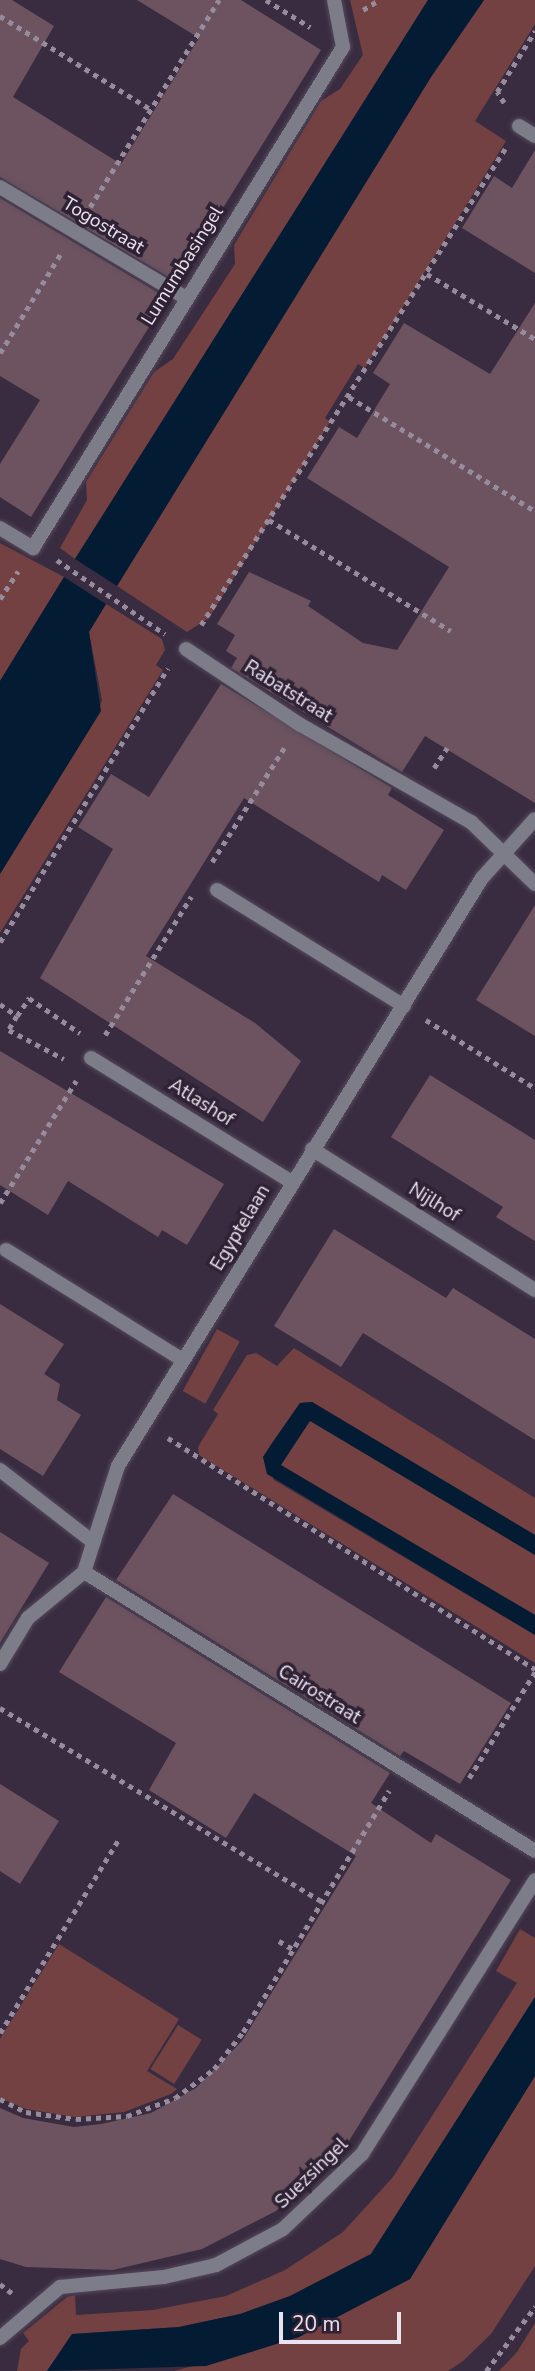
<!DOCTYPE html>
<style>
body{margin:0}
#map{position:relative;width:535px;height:2371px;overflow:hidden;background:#392c40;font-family:"Nunito Sans",sans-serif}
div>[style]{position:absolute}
.green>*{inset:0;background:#744142;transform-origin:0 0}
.water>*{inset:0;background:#041c33}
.building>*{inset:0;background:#6c535f}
.path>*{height:4.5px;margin-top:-2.25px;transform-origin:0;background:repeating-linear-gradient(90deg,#978c9d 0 5px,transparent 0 10px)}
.roads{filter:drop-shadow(0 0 2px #55495c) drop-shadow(0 0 2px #55495c)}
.lane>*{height:14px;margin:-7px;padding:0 7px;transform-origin:7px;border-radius:7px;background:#7c7d89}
.street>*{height:14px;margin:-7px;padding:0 7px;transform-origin:7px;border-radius:7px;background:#7c7d89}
span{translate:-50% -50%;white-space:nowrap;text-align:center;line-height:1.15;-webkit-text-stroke:7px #2f2235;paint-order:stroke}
.street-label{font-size:19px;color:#eae2ef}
.scale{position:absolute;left:279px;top:2312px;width:122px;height:32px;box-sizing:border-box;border:4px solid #eae2ef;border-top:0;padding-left:9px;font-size:21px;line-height:24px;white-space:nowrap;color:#eae2ef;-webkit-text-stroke:5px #2f2235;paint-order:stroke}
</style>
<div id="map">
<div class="green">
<div style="clip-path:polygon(350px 0,428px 0,75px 559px,60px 548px,87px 500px,86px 482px,154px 372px,173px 359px,235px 264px,234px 245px,321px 101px,340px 89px,363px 55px)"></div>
<div style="clip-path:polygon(484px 0,535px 0,535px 24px,475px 121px,506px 141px,365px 368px,358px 364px,325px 418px,330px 422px,209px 618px,187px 632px,117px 586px,431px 77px)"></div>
<div style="clip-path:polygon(0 543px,64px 577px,0 681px)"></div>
<div style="clip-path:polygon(106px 604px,162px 639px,165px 650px,156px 665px,163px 670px,0 933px,0 874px,95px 720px,102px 700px,89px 632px)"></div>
<div style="left:217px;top:1329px;width:26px;height:71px;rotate:29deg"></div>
<div style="clip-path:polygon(294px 1348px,535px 1498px,535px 1535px,312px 1402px,300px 1403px,263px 1457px,274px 1480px,535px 1635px,535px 1663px,199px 1455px,198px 1447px,218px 1414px,213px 1410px,247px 1355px,256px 1353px,277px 1366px)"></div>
<div style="clip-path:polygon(310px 1420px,535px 1555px,535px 1615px,280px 1466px)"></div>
<div style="clip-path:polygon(520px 1929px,535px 1938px,535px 1997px,371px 2254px,290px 2296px,240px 2314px,179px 2327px,72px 2334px,47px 2371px,17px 2371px,21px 2349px,29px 2341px,23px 2333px,67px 2297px,75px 2295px,76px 2315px,153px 2310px,226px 2296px,285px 2270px,343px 2232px,393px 2177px,517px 1983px,496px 1971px)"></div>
<div style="clip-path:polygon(59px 1944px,179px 2019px,147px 2071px,177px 2089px,171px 2094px,124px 2112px,75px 2117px,26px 2109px,0 2098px,0 2039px)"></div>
<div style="left:178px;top:2025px;width:28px;height:52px;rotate:32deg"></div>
<div style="clip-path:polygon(535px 2076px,535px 2266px,491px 2334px,463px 2361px,448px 2371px,174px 2371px,299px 2337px,410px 2279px)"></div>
<div style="clip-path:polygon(535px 2323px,535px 2371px,499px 2371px,517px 2352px)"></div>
</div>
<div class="water">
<div style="clip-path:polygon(428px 0,484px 0,431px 77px,117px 586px,75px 559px)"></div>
<div style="clip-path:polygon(64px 577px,106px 604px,89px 632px,101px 711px,0 874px,0 681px)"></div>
<div style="clip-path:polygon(312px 1402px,535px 1535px,535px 1555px,310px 1421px,281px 1465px,535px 1615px,535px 1635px,267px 1474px,263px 1457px,272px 1443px,300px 1403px)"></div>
<div style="clip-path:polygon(535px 1997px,535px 2076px,410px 2279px,299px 2337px,206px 2366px,47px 2371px,72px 2334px,179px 2327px,240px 2314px,290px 2296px,371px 2254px)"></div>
</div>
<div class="building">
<div style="clip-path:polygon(0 0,12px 0,54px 26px,13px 97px,121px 164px,199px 38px,137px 0,241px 0,321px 50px,177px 282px,0 177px)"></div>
<div style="clip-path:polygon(535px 150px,535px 273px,462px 228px,494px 176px,512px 188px)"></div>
<div style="clip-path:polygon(0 198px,167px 298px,31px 517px,0 497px,0 464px,40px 400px,0 376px)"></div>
<div style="clip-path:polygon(535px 303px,535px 803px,425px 736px,402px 772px,231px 668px,237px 658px,226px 651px,235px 635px,217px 624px,249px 572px,311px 601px,308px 606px,363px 643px,397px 650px,449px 567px,307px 478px,339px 427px,357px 438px,390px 384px,373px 373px,404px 323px,490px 374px)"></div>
<div style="clip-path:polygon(221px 684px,392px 788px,388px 795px,444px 830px,406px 890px,382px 875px,379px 882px,244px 798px,146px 956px,255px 1023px,301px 1061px,263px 1122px,40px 978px,113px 849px,78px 827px,111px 774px,149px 797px)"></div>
<div style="clip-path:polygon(535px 905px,535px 1036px,476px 1000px)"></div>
<div style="clip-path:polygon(0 1051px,224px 1184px,187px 1245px,162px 1230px,158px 1237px,68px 1181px,48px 1215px,0 1185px)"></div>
<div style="clip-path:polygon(430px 1075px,535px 1140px,535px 1241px,496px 1217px,503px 1207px,391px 1137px)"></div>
<div style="clip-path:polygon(334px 1229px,446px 1298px,453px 1288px,535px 1339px,535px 1440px,363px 1333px,341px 1367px,274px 1326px)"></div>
<div style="clip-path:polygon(0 1304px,64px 1344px,44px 1374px,60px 1384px,57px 1400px,81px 1415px,43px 1476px,0 1449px)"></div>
<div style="clip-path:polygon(173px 1494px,511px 1703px,460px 1784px,404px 1751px,400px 1756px,116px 1580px)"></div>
<div style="clip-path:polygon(0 1532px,49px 1563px,0 1643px)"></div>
<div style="clip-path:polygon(106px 1597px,390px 1773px,371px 1803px,431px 1843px,436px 1834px,511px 1880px,347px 2144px,276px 2211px,202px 2249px,113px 2270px,26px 2267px,0 2259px,0 2108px,23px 2118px,74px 2127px,101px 2124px,151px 2113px,196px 2088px,242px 2041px,356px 1856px,254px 1793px,226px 1838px,149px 1790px,176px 1743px,59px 1672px)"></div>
<div style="clip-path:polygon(0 1784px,59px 1821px,20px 1884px,0 1871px)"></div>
</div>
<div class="path">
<div style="left:266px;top:0;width:52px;rotate:31.5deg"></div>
<div style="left:363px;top:10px;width:19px;rotate:-32deg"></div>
<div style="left:0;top:16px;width:176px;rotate:31.8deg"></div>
<div style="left:504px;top:103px;width:13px;rotate:-122deg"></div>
<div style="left:497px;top:92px;width:72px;rotate:-58.1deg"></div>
<div style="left:90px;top:207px;width:244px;rotate:-58.1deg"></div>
<div style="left:427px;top:274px;width:126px;rotate:31deg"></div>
<div style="left:0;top:353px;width:117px;rotate:-58.6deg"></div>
<div style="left:349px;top:397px;width:218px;rotate:31.5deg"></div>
<div style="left:269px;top:520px;width:213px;rotate:31.4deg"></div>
<div style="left:57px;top:560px;width:131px;rotate:34.4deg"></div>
<div style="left:0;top:599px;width:33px;rotate:-57deg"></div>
<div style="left:201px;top:625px;width:565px;rotate:-57.44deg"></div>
<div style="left:434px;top:768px;width:24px;rotate:-57deg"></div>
<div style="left:212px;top:862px;width:135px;rotate:-57.7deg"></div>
<div style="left:0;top:942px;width:321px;rotate:-58.5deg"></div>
<div style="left:0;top:1004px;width:21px;rotate:35deg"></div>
<div style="left:17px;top:1016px;width:16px;rotate:120deg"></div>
<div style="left:9px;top:1030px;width:62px;rotate:27.8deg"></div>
<div style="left:17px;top:1016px;width:22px;rotate:-56deg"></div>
<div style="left:29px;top:998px;width:62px;rotate:34.5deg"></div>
<div style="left:426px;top:1020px;width:128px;rotate:32deg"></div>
<div style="left:105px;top:1035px;width:163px;rotate:-58.1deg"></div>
<div style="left:0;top:1203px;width:144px;rotate:-58.1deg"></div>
<div style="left:168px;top:1438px;width:434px;rotate:32.2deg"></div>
<div style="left:0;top:1708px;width:375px;rotate:31deg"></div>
<div style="left:469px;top:1778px;width:125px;rotate:-58.1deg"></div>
<div style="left:279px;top:1941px;width:16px;rotate:30deg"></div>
<div style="left:0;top:2033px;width:228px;rotate:-58.5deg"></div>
<div style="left:0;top:2099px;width:29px;rotate:27deg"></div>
<div style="left:26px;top:2112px;width:50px;rotate:8deg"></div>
<div style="left:76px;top:2119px;width:51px;rotate:-3.4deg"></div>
<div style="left:127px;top:2116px;width:51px;rotate:-20.6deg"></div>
<div style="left:175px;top:2098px;width:49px;rotate:-36.6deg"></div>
<div style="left:214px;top:2069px;width:47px;rotate:-51.9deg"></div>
<div style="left:243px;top:2032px;width:282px;rotate:-58.8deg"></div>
<div style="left:0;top:2284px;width:15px;rotate:37deg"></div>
<div style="left:486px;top:2371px;width:81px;rotate:-52.6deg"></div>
</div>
<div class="roads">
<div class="lane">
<div style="left:217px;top:890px;width:220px;rotate:31.8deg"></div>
<div style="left:6px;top:1250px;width:208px;rotate:31.9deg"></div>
</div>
<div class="street">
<div style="left:519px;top:126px;width:19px;rotate:32deg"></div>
<div style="left:0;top:187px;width:217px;rotate:30.8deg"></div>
<div style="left:0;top:528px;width:39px;rotate:31deg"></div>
<div style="left:33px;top:548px;width:589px;rotate:-58.25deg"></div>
<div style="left:343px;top:47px;width:48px;rotate:-100.8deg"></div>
<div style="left:186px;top:649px;width:136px;rotate:33.6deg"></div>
<div style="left:299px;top:724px;width:198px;rotate:29.7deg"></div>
<div style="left:471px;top:822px;width:89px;rotate:44.1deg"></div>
<div style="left:91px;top:1058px;width:236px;rotate:31.7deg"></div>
<div style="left:312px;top:1149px;width:264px;rotate:32.3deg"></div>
<div style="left:0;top:1470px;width:118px;rotate:37.7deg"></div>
<div style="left:84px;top:1572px;width:530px;rotate:31.74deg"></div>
<div style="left:0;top:1664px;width:54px;rotate:-58.7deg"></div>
<div style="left:28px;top:1618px;width:72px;rotate:-39.4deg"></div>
<div style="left:84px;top:1572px;width:111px;rotate:-72.2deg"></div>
<div style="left:118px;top:1466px;width:692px;rotate:-58.24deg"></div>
<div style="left:482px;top:878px;width:79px;rotate:-48.1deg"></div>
<div style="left:0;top:2338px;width:79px;rotate:-40.4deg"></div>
<div style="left:60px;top:2287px;width:104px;rotate:-5.5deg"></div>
<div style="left:164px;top:2277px;width:53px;rotate:-13deg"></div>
<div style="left:216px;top:2265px;width:76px;rotate:-28.2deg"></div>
<div style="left:283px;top:2229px;width:109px;rotate:-43.5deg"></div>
<div style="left:362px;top:2154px;width:324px;rotate:-57.7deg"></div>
</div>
</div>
<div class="street-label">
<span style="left:103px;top:226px;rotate:31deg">Togostraat</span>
<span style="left:183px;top:266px;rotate:-58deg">Lumumbasingel</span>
<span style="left:288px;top:692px;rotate:32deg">Rabatstraat</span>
<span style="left:201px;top:1103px;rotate:32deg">Atlashof</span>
<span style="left:434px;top:1203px;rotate:32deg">Nijlhof</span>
<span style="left:241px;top:1228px;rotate:-59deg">Egyptelaan</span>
<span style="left:319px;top:1695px;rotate:32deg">Cairostraat</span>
<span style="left:312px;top:2174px;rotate:-44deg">Suezsingel</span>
</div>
<div class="scale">20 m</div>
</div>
